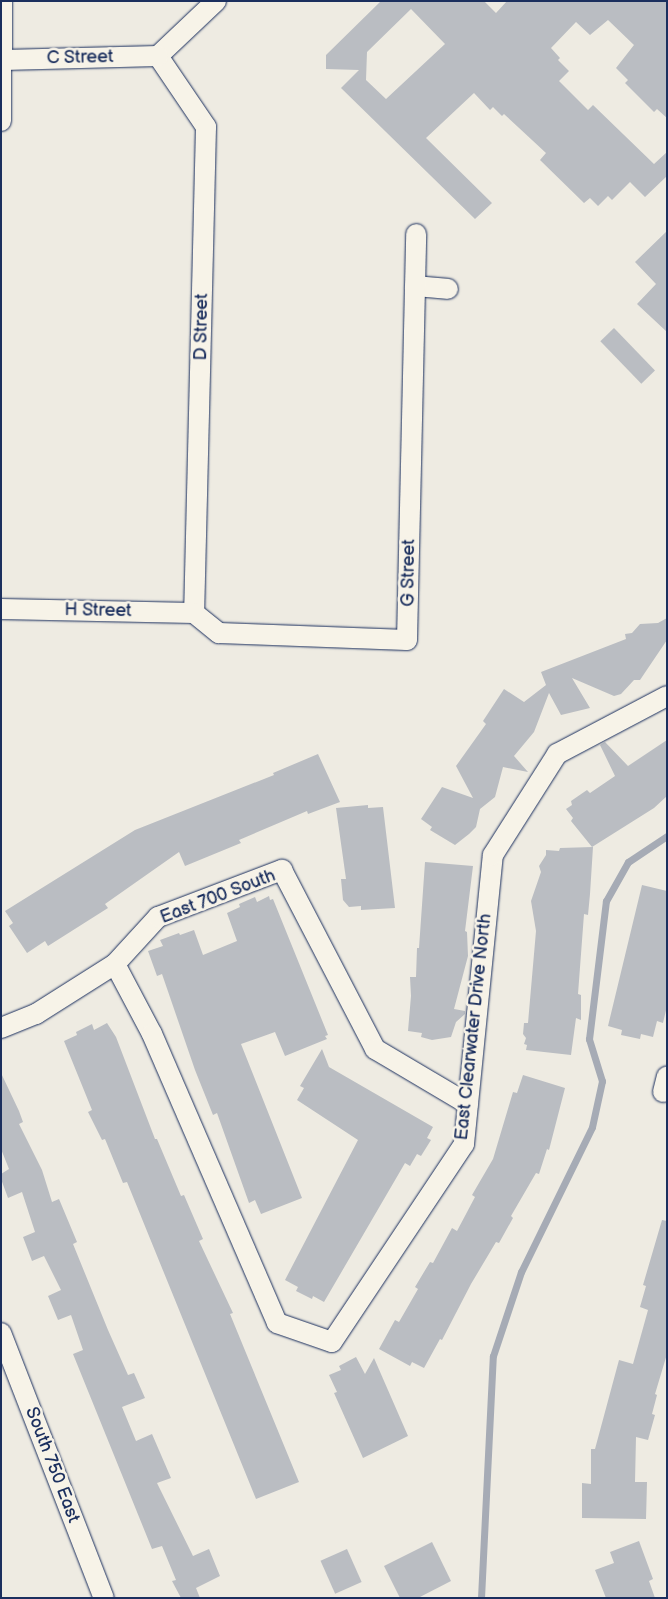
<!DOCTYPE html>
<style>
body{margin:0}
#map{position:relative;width:668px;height:1599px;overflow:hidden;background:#eeebe2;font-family:"Balsamiq Sans",sans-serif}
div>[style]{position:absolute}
.stream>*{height:7px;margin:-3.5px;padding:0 3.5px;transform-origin:3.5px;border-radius:3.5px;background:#a6abb5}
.building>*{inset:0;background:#babdc2;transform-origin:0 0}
.roads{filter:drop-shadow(0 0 1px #1b2f5e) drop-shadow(0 0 1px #1b2f5e)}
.minor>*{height:20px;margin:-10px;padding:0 10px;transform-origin:10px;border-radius:10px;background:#f7f3e8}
span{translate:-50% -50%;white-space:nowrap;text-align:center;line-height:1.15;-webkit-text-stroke:5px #f7f3e8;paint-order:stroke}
.street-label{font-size:18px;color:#1b2f5e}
.frame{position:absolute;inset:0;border:2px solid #1b2f5e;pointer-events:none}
</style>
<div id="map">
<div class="stream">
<div style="left:481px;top:1598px;width:242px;rotate:-87.2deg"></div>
<div style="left:493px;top:1356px;width:89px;rotate:-71.6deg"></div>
<div style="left:521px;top:1272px;width:161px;rotate:-63.9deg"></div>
<div style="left:592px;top:1127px;width:47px;rotate:-77.7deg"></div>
<div style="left:602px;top:1081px;width:44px;rotate:-107.2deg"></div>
<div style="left:589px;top:1039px;width:139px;rotate:-83deg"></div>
<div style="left:606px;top:901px;width:45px;rotate:-60.6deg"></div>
<div style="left:628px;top:862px;width:47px;rotate:-33.7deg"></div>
</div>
<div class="building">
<div style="clip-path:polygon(evenodd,381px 1px,484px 1px,496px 13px,507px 1px,667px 1px,667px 118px,657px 109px,654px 112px,625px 83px,628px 80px,616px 68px,634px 45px,608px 20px,590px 35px,576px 22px,551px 48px,560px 58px,558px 60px,569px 71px,559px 81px,588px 110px,593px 105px,654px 164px,667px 152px,667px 176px,645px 197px,630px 182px,612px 200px,608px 196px,598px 206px,590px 198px,584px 203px,540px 160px,546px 153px,504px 114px,502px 116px,493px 107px,490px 110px,474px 93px,426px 138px,492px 203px,475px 219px,341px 88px,359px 70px,326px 69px,326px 55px,381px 1px,411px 9px,445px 44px,386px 99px,366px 80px,367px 52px,411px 9px)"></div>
<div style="clip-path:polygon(667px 231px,667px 332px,637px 304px,656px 284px,635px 262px)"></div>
<div style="left:614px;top:328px;width:59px;height:19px;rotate:46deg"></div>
<div style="clip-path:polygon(667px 618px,667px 640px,640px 680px,634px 680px,621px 694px,614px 696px,572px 678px,590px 708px,561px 715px,549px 693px,534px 732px,514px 756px,528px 772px,503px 767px,495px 797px,480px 809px,476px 827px,469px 834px,455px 845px,430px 830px,432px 827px,421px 819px,442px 787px,473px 798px,456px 766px,486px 724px,483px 721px,504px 689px,524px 702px,546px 685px,541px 672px,626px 639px,625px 634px,632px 633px,640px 624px,658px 623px)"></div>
<div style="clip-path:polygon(667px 740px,667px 796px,654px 808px,592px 847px,571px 821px,573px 818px,566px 809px,572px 805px,571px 801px,587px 790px,590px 793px,615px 776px,600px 745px,605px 742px,628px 766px)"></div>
<div style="clip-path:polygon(318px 754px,340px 802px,308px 814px,307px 811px,239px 840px,241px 843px,185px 866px,179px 852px,105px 904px,108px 908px,48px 946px,45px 941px,27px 953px,9px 926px,13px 923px,5px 911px,135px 830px,274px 775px,273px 773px)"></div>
<div style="clip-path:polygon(368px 805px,368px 808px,383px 807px,395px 908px,361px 910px,361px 906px,349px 907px,343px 900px,341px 879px,346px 879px,336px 808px)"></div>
<div style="clip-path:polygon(593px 847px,590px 894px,588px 915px,584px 914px,578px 994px,581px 995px,581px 1020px,576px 1018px,571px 1055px,526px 1050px,527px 1045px,524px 1044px,526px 1038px,523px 1034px,524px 1023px,528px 1023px,536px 931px,531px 901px,541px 872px,539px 866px,546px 855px,546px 850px,559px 851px,560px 848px)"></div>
<div style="clip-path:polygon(425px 862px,473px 866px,465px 931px,467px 932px,468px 956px,454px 1009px,465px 1011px,465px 1014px,456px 1022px,451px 1037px,432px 1040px,421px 1037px,422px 1033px,408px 1031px,411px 996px,410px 977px,416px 977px,417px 948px,419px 948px)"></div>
<div style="clip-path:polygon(642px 885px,667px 891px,667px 1006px,663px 1023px,657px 1021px,653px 1037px,641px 1034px,640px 1039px,621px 1035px,622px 1030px,608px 1026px)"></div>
<div style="clip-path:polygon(269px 896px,270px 900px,273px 899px,328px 1035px,325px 1036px,327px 1039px,285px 1056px,275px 1032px,241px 1044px,302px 1198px,261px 1214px,255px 1200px,249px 1203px,217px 1113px,213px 1115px,195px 1070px,162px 974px,157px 976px,148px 951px,163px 946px,160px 940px,179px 933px,180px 935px,194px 930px,203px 955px,237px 941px,227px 913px,240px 907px,239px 904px,255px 897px,257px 902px)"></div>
<div style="clip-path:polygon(107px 1023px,116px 1037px,155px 1139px,157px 1139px,181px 1196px,184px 1195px,203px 1239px,199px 1241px,233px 1313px,230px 1314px,299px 1482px,256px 1499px,127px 1182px,123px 1183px,105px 1139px,102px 1140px,88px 1112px,92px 1110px,64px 1041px,77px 1035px,76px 1032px,92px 1024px,94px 1030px)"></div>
<div style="clip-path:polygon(322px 1049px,329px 1067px,433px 1127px,427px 1138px,431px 1140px,421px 1156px,417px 1154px,410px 1166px,405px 1163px,324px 1302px,313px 1296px,312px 1299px,296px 1291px,298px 1287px,285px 1280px,358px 1140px,297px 1100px,304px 1088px,300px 1086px)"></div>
<div style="clip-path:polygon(1px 1073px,19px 1111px,23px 1122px,19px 1124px,42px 1170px,52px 1202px,59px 1199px,77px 1242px,73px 1244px,108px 1330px,128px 1375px,134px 1373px,145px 1398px,122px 1407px,136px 1441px,152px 1434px,171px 1478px,157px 1483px,193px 1556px,209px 1549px,220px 1576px,196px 1588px,200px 1598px,181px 1598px,172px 1581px,176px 1580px,162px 1546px,152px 1549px,73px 1354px,83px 1350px,71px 1315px,58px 1320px,48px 1296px,61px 1290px,44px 1256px,32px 1261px,23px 1237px,35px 1232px,22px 1192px,8px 1198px,1px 1179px,1px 1174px,9px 1169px,1px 1149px)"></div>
<div style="clip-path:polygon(523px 1075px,565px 1088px,549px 1150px,547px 1149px,539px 1174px,536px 1173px,511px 1216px,513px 1218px,499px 1243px,496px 1242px,471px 1284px,442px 1340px,440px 1339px,424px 1368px,412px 1362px,410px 1366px,379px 1349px,395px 1320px,399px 1322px,418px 1289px,415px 1287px,430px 1262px,433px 1263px,452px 1228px,457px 1231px,475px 1197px,472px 1195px,493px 1159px,513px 1092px,517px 1093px)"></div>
<div style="clip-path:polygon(662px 1220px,667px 1221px,667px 1354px,655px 1394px,657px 1395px,652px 1414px,655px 1415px,648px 1440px,636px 1437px,635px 1482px,647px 1482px,646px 1519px,582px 1518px,582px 1483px,591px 1484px,591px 1449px,595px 1449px,619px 1360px,633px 1364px,648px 1310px,640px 1307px,646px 1286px,643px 1285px)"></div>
<div style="clip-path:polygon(356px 1357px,365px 1374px,374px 1358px,408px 1436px,363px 1458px,334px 1393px,337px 1392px,329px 1375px,341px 1370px,339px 1366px)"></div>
<div style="clip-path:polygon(639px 1541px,653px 1579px,649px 1581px,655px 1598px,606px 1598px,595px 1570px,614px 1563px,610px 1552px)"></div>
<div style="clip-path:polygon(432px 1542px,451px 1581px,418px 1598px,400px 1598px,384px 1566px)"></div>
<div style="left:347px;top:1549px;width:36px;height:29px;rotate:66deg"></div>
</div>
<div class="roads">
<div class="minor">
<div style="left:158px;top:56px;width:86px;rotate:55.9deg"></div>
<div style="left:206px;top:127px;width:486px;rotate:91.4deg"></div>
<div style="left:158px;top:56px;width:80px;rotate:-43.5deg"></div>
<div style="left:1px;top:60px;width:157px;rotate:-1.5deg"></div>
<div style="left:1px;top:121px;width:120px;rotate:-89.5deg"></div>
<div style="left:415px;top:286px;width:33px;rotate:5deg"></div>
<div style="left:1px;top:609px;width:193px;rotate:1.2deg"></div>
<div style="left:194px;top:613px;width:32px;rotate:39deg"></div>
<div style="left:219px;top:633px;width:188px;rotate:2.1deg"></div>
<div style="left:407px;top:640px;width:406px;rotate:-88.7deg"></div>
<div style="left:115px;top:964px;width:79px;rotate:62.1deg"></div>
<div style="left:152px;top:1034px;width:315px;rotate:66.6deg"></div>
<div style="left:277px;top:1323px;width:58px;rotate:19.1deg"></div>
<div style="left:332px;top:1342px;width:238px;rotate:-56.3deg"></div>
<div style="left:464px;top:1144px;width:290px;rotate:-84.3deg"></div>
<div style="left:493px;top:855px;width:120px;rotate:-57.6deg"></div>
<div style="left:557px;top:754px;width:124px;rotate:-27.8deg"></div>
<div style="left:1px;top:1028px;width:38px;rotate:-22deg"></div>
<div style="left:36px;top:1014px;width:93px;rotate:-32.3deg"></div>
<div style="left:115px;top:964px;width:64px;rotate:-47.5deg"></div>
<div style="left:158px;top:917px;width:133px;rotate:-20.8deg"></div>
<div style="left:282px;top:870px;width:202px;rotate:62.5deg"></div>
<div style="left:375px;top:1049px;width:108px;rotate:30.6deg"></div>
<div style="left:663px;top:1092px;width:16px;rotate:-76deg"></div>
<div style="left:1px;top:1333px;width:284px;rotate:68.8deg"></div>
</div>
</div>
<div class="street-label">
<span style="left:80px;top:58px;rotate:-1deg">C Street</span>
<span style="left:202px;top:327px;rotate:-89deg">D Street</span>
<span style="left:409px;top:573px;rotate:-89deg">G Street</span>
<span style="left:98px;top:611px;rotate:1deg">H Street</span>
<span style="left:218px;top:897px;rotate:-21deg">East 700 South</span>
<span style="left:474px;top:1027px;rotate:-84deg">East Clearwater Drive North</span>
<span style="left:52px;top:1465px;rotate:69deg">South 750 East</span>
</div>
<div class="frame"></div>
</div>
